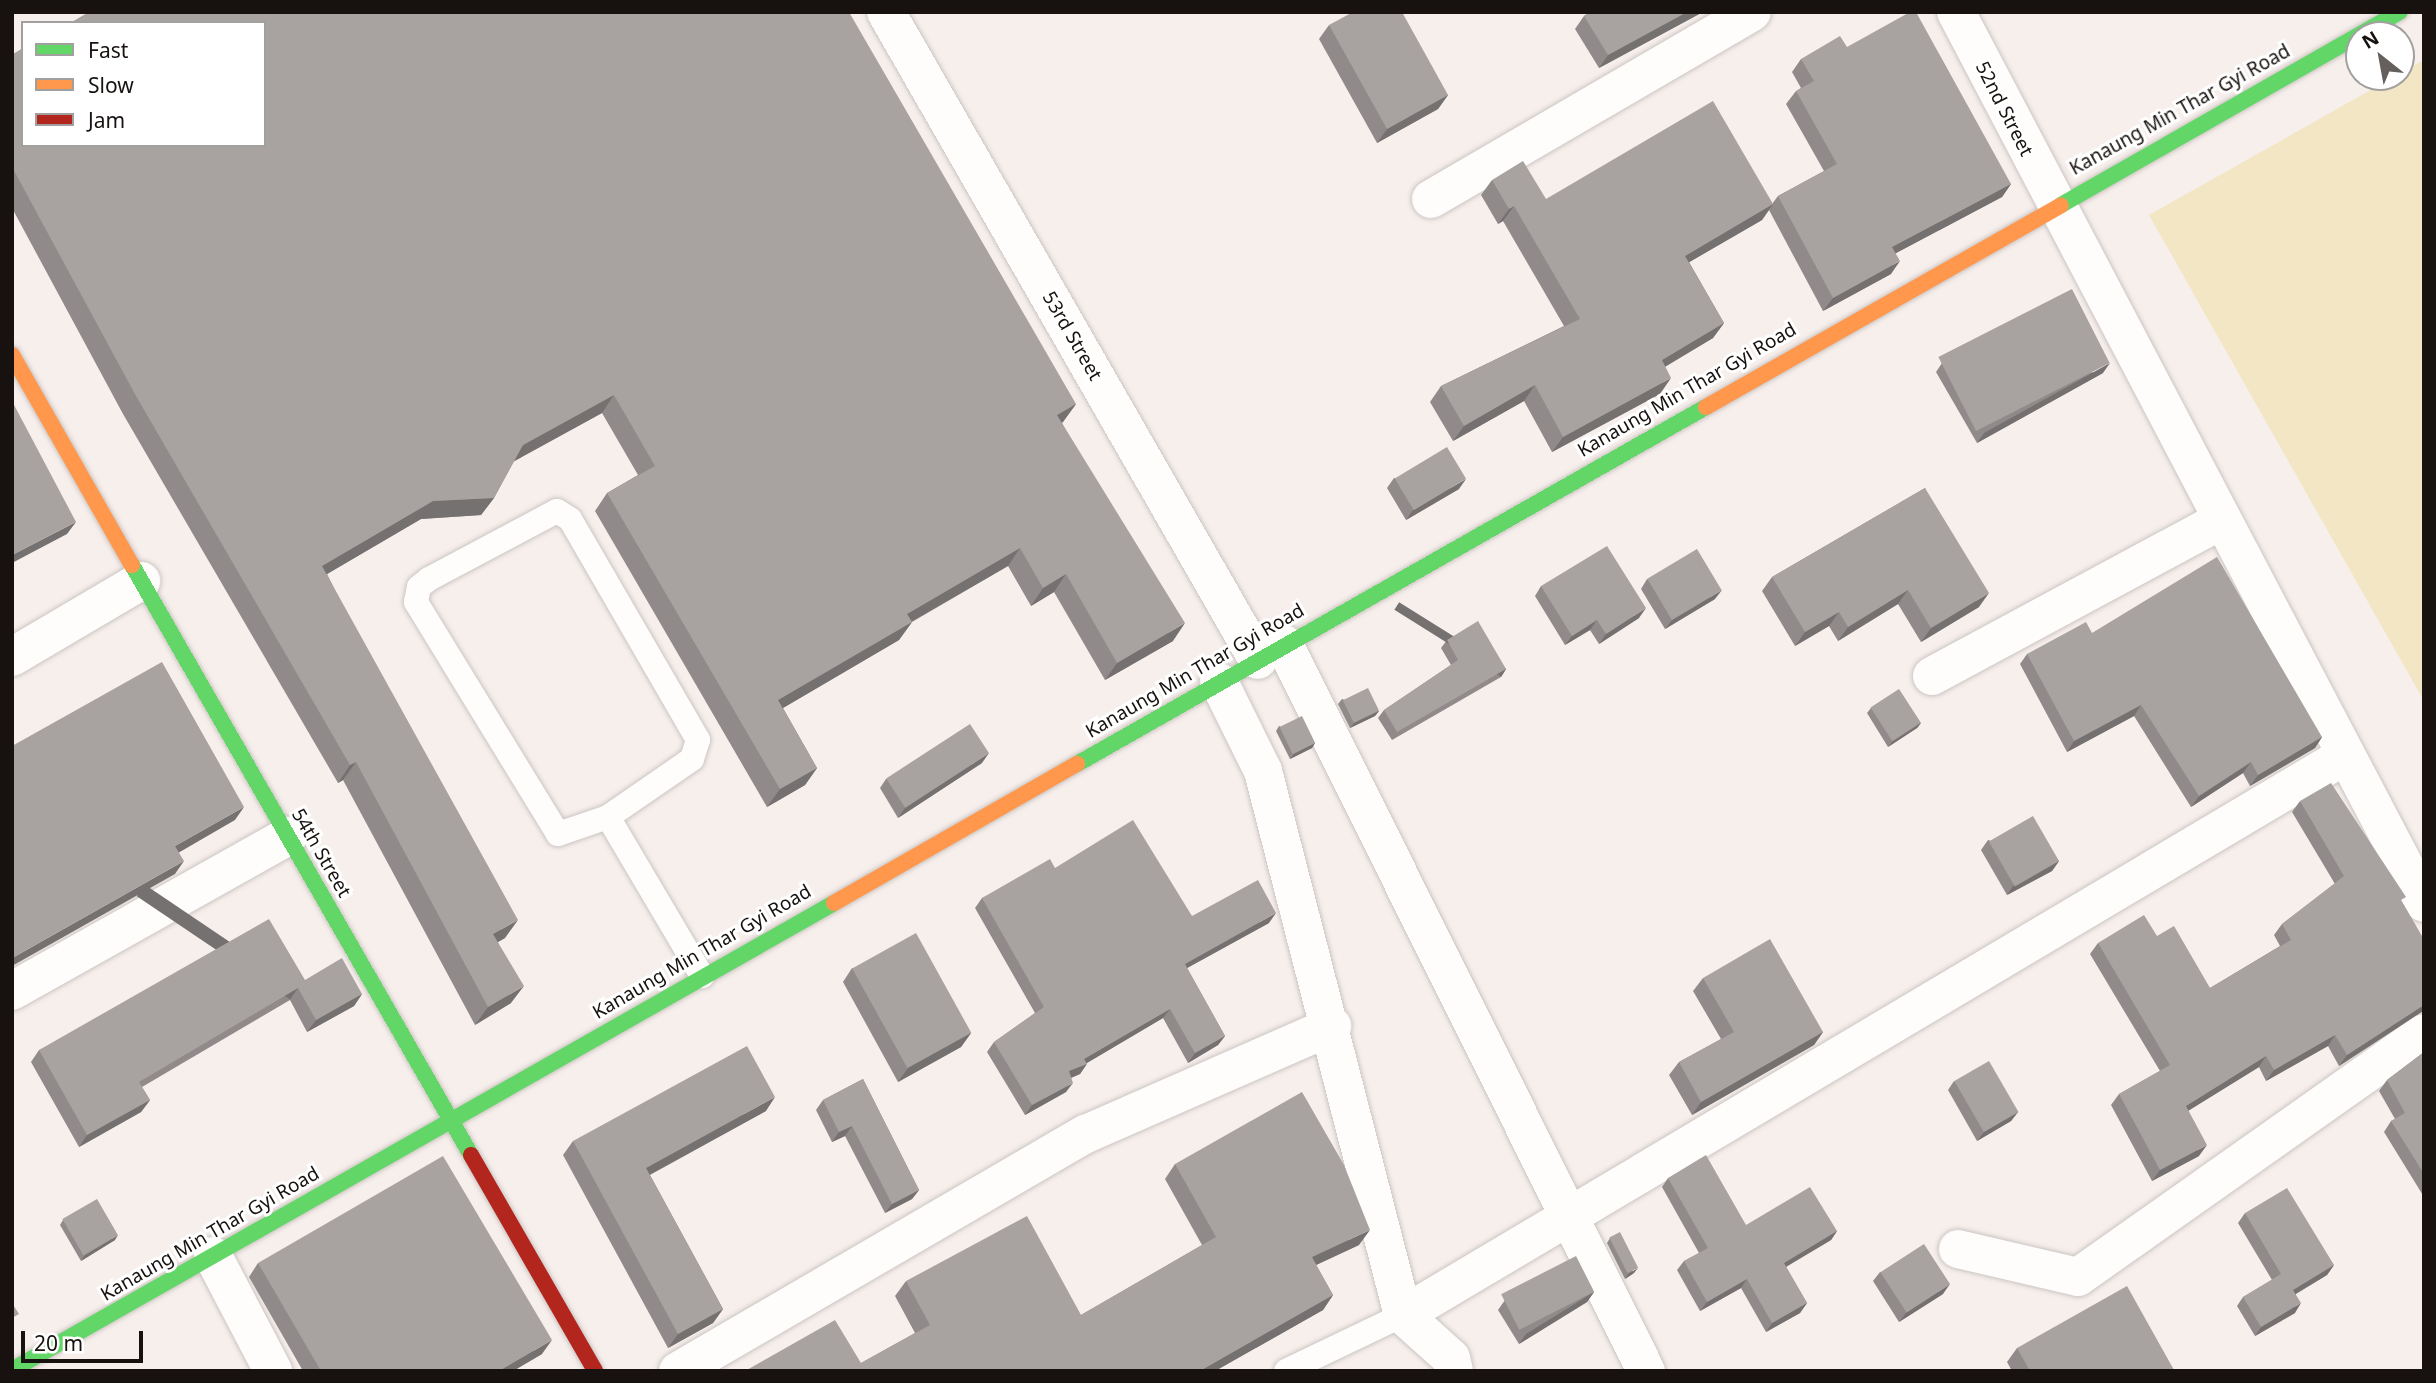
<!DOCTYPE html>
<style>
body{margin:0}
#map{position:relative;width:2436px;height:1383px;overflow:hidden;background:#f7efec;font-family:"Noto Sans",sans-serif}
div>[style]{position:absolute}
.green>*{inset:0;background:#f2e6c4}
.roads{filter:drop-shadow(0 0 2px #cbc5c2) drop-shadow(0 0 2px #cbc5c2)}
.lane>*{height:24px;margin:-12px;padding:0 12px;transform-origin:12px;border-radius:12px;background:#fefdfc}
.street>*{height:38px;margin:-19px;padding:0 19px;transform-origin:19px;border-radius:19px;background:#fefdfc}
.fast>*{height:16px;margin:-8px;padding:0 8px;transform-origin:8px;border-radius:8px;background:#63d668}
.slow>*{height:16px;margin:-8px;padding:0 8px;transform-origin:8px;border-radius:8px;background:#ff974d}
.jam>*{height:16px;margin:-8px;padding:0 8px;transform-origin:8px;border-radius:8px;background:#b3261e}
.wall>*{inset:0;background:#908b8a}
.shaded-wall>*{inset:0;background:#767171;transform-origin:0 0}
.building>*{inset:0;background:#a8a2a1;transform-origin:0 0}
span{translate:-50% -50%;white-space:nowrap;text-align:center;line-height:1.15;-webkit-text-stroke:6px #fff;paint-order:stroke}
.street-label{font-size:19px;color:#171210}
.frame{position:absolute;inset:0;border:14px solid #171210;pointer-events:none}
.legend{position:absolute;left:21px;top:21px;width:245px;height:126px;box-sizing:border-box;background:#fff;border:2px solid #a2a09f;margin:0;padding:9px 12px;list-style:none;font-size:21px;color:#171210}
.legend li{display:flex;align-items:center;gap:14px;height:35px}
.legend b{width:35px;border:2px solid #a2a09f}
.north{position:absolute;left:2345px;top:21px;width:70px;height:70px;box-sizing:border-box;background:#fff;border:2px solid #a2a09f;border-radius:50%;rotate:329deg;font-size:19px;font-weight:700;line-height:28px;text-align:center;color:#171210}
.north::after{content:'';display:block;margin:auto;width:24px;height:32px;background:#655f5d;clip-path:polygon(50% 0,100% 100%,50% 72%,0 100%)}
.scale{position:absolute;left:21px;top:1331px;width:122px;height:32px;box-sizing:border-box;border:4px solid #171210;border-top:0;padding-left:9px;font-size:21px;line-height:24px;white-space:nowrap;color:#171210;-webkit-text-stroke:5px #fff;paint-order:stroke}
</style>
<div id="map">
<div class="green">
<div style="clip-path:polygon(2424px 60px,2424px 701px,2149px 215px)"></div>
</div>
<div class="roads">
<div class="lane">
<div style="left:557px;top:511px;width:15px;rotate:32deg"></div>
<div style="left:570px;top:519px;width:255px;rotate:59.9deg"></div>
<div style="left:698px;top:740px;width:20px;rotate:108deg"></div>
<div style="left:692px;top:759px;width:102px;rotate:145.4deg"></div>
<div style="left:608px;top:817px;width:53px;rotate:161.2deg"></div>
<div style="left:558px;top:834px;width:272px;rotate:-121.5deg"></div>
<div style="left:416px;top:602px;width:15px;rotate:-79deg"></div>
<div style="left:419px;top:587px;width:13px;rotate:-39deg"></div>
<div style="left:429px;top:579px;width:145px;rotate:-28deg"></div>
<div style="left:608px;top:817px;width:185px;rotate:59.4deg"></div>
<div style="left:1286px;top:1371px;width:130px;rotate:-25.6deg"></div>
</div>
<div class="street">
<div style="left:886px;top:12px;width:747px;rotate:60.14deg"></div>
<div style="left:1956px;top:12px;width:1006px;rotate:62.29deg"></div>
<div style="left:1431px;top:199px;width:371px;rotate:-30.2deg"></div>
<div style="left:1284px;top:644px;width:812px;rotate:63.53deg"></div>
<div style="left:12px;top:657px;width:150px;rotate:-30.5deg"></div>
<div style="left:1932px;top:676px;width:327px;rotate:-28.3deg"></div>
<div style="left:1219px;top:682px;width:99px;rotate:63.7deg"></div>
<div style="left:1263px;top:771px;width:562px;rotate:75.57deg"></div>
<div style="left:1403px;top:1315px;width:64px;rotate:41.9deg"></div>
<div style="left:1451px;top:1358px;width:13px;rotate:77deg"></div>
<div style="left:12px;top:991px;width:317px;rotate:-29.3deg"></div>
<div style="left:1958px;top:1249px;width:123px;rotate:13.1deg"></div>
<div style="left:2078px;top:1277px;width:423px;rotate:-35.2deg"></div>
<div style="left:213px;top:1256px;width:130px;rotate:62.4deg"></div>
<div style="left:1403px;top:1315px;width:1095px;rotate:-30.71deg"></div>
<div style="left:678px;top:1371px;width:472px;rotate:-30.2deg"></div>
<div style="left:1086px;top:1134px;width:269px;rotate:-23.7deg"></div>
</div>
<div class="fast">
<div style="left:2061px;top:205px;width:390px;rotate:-29.7deg"></div>
<div style="left:132px;top:565px;width:680px;rotate:60.12deg"></div>
<div style="left:1077px;top:764px;width:723px;rotate:-29.58deg"></div>
<div style="left:12px;top:1370px;width:945px;rotate:-29.6deg"></div>
</div>
<div class="slow">
<div style="left:12px;top:355px;width:242px;rotate:60.3deg"></div>
<div style="left:1706px;top:407px;width:408px;rotate:-29.6deg"></div>
<div style="left:834px;top:903px;width:280px;rotate:-29.8deg"></div>
</div>
<div class="jam">
<div style="left:471px;top:1155px;width:249px;rotate:60.1deg"></div>
</div>
</div>
<div class="wall">
<div style="clip-path:polygon(1590px 12px,1703px 12px,1599px 68px,1575px 29px,1584px 16px)"></div>
<div style="clip-path:polygon(1329px 25px,1448px 95px,1438px 109px,1377px 143px,1319px 39px)"></div>
<div style="clip-path:polygon(1847px 47px,2011px 184px,2002px 197px,1896px 253px,1891px 274px,1823px 311px,1769px 210px,1762px 220px,1689px 262px,1724px 323px,1713px 338px,1665px 367px,1660px 394px,1552px 452px,1524px 401px,1453px 441px,1430px 402px,1441px 386px,1564px 326px,1503px 221px,1498px 224px,1481px 195px,1492px 180px,1546px 199px,1772px 204px,1778px 196px,1824px 171px,1786px 104px,1796px 91px,1801px 88px,1792px 72px,1801px 59px)"></div>
<div style="clip-path:polygon(12px 52px,13px 54px,1076px 404px,1062px 423px,1173px 641px,1105px 680px,1054px 592px,1031px 606px,1008px 566px,912px 622px,899px 640px,783px 708px,817px 768px,805px 785px,767px 807px,595px 511px,607px 493px,638px 475px,602px 413px,514px 461px,494px 498px,481px 515px,421px 519px,327px 574px,505px 938px,498px 942px,511px 1003px,475px 1025px,343px 780px,338px 783px,123px 414px,12px 208px)"></div>
<div style="clip-path:polygon(1942px 363px,2103px 373px,1977px 443px,1936px 372px)"></div>
<div style="clip-path:polygon(1394px 478px,1459px 489px,1406px 520px,1387px 488px)"></div>
<div style="clip-path:polygon(1925px 488px,1979px 607px,1921px 642px,1898px 604px,1838px 641px,1829px 626px,1795px 646px,1762px 591px,1772px 577px)"></div>
<div style="clip-path:polygon(1647px 579px,1715px 599px,1665px 629px,1641px 589px)"></div>
<div style="clip-path:polygon(1541px 586px,1639px 618px,1599px 644px,1590px 630px,1565px 645px,1535px 596px)"></div>
<div style="clip-path:polygon(2092px 633px,2322px 737px,2315px 748px,2250px 786px,2243px 773px,2191px 807px,2134px 716px,2067px 752px,2020px 664px,2027px 654px)"></div>
<div style="clip-path:polygon(1447px 640px,1506px 669px,1501px 677px,1392px 740px,1378px 718px,1384px 710px,1451px 665px,1441px 648px)"></div>
<div style="clip-path:polygon(1342px 699px,1379px 711px,1375px 716px,1350px 728px,1338px 704px)"></div>
<div style="clip-path:polygon(1871px 708px,1921px 723px,1917px 728px,1888px 747px,1867px 713px)"></div>
<div style="clip-path:polygon(1279px 726px,1315px 743px,1312px 748px,1290px 759px,1276px 731px)"></div>
<div style="clip-path:polygon(982px 763px,898px 818px,880px 788px,886px 779px)"></div>
<div style="clip-path:polygon(2300px 801px,2402px 902px,2424px 940px,2424px 1012px,2423px 1011px,2339px 1066px,2328px 1046px,2266px 1081px,2259px 1067px,2188px 1111px,2199px 1156px,2152px 1181px,2111px 1105px,2119px 1094px,2160px 1071px,2090px 954px,2098px 943px,2157px 936px,2210px 988px,2280px 946px,2274px 935px,2282px 924px,2335px 884px,2292px 812px)"></div>
<div style="clip-path:polygon(1988px 840px,2059px 861px,2052px 871px,2007px 895px,1981px 850px)"></div>
<div style="clip-path:polygon(1055px 868px,1192px 916px,1269px 923px,1187px 968px,1225px 1036px,1218px 1045px,1188px 1063px,1163px 1018px,1087px 1063px,1080px 1074px,1071px 1078px,1066px 1092px,1025px 1115px,987px 1052px,994px 1042px,1035px 1013px,975px 908px,982px 898px)"></div>
<div style="clip-path:polygon(852px 968px,971px 1033px,961px 1047px,898px 1082px,843px 982px)"></div>
<div style="clip-path:polygon(1703px 978px,1823px 1032px,1814px 1045px,1692px 1115px,1669px 1075px,1679px 1062px,1721px 1039px,1693px 991px)"></div>
<div style="clip-path:polygon(305px 980px,362px 994px,354px 1006px,307px 1032px,290px 1000px,142px 1087px,150px 1100px,141px 1112px,79px 1147px,31px 1062px,39px 1050px)"></div>
<div style="clip-path:polygon(2424px 1052px,2424px 1197px,2384px 1132px,2391px 1121px,2395px 1119px,2379px 1091px,2387px 1080px)"></div>
<div style="clip-path:polygon(863px 1079px,919px 1190px,912px 1199px,885px 1213px,845px 1136px,832px 1142px,816px 1110px,823px 1100px)"></div>
<div style="clip-path:polygon(1954px 1081px,2018px 1112px,2011px 1121px,1977px 1141px,1948px 1090px)"></div>
<div style="clip-path:polygon(766px 1111px,650px 1175px,723px 1309px,713px 1323px,668px 1348px,563px 1155px,573px 1141px)"></div>
<div style="clip-path:polygon(1175px 1164px,1359px 1245px,1316px 1265px,1333px 1295px,1323px 1310px,1215px 1371px,745px 1371px,861px 1363px,915px 1333px,895px 1296px,906px 1281px,1081px 1315px,1202px 1245px,1165px 1179px)"></div>
<div style="clip-path:polygon(1668px 1178px,1746px 1225px,1837px 1231px,1831px 1240px,1786px 1267px,1807px 1303px,1800px 1313px,1766px 1332px,1741px 1288px,1700px 1311px,1677px 1270px,1684px 1261px,1699px 1253px,1662px 1187px)"></div>
<div style="clip-path:polygon(2245px 1213px,2334px 1265px,2327px 1275px,2296px 1294px,2295px 1313px,2255px 1336px,2237px 1306px,2243px 1297px,2272px 1280px,2238px 1223px)"></div>
<div style="clip-path:polygon(63px 1220px,115px 1240px,81px 1261px,60px 1225px)"></div>
<div style="clip-path:polygon(1610px 1238px,1634px 1273px,1625px 1279px,1607px 1243px)"></div>
<div style="clip-path:polygon(258px 1263px,542px 1354px,513px 1371px,303px 1371px,249px 1277px)"></div>
<div style="clip-path:polygon(1880px 1272px,1943px 1294px,1899px 1322px,1873px 1281px)"></div>
<div style="clip-path:polygon(1594px 1292px,1587px 1302px,1519px 1344px,1498px 1310px,1505px 1300px)"></div>
<div style="clip-path:polygon(2017px 1348px,2174px 1371px,2012px 1371px,2007px 1362px)"></div>
</div>
<div class="shaded-wall">
<div style="clip-path:polygon(1687px 12px,1703px 12px,1599px 68px,1608px 55px)"></div>
<div style="clip-path:polygon(1448px 95px,1438px 109px,1377px 143px,1387px 129px)"></div>
<div style="clip-path:polygon(2011px 184px,2002px 197px,1883px 260px,1892px 247px)"></div>
<div style="clip-path:polygon(1773px 204px,1762px 220px,1674px 271px,1685px 256px)"></div>
<div style="clip-path:polygon(1514px 206px,1503px 221px,1498px 224px,1509px 209px)"></div>
<div style="clip-path:polygon(1900px 261px,1891px 274px,1823px 311px,1833px 298px)"></div>
<div style="clip-path:polygon(1724px 323px,1713px 338px,1651px 375px,1662px 360px)"></div>
<div style="clip-path:polygon(2110px 363px,2103px 373px,1977px 443px,1984px 433px)"></div>
<div style="clip-path:polygon(1671px 378px,1660px 394px,1552px 452px,1563px 437px)"></div>
<div style="clip-path:polygon(1535px 385px,1524px 401px,1453px 441px,1464px 426px)"></div>
<div style="clip-path:polygon(614px 395px,602px 413px,511px 463px,523px 445px)"></div>
<div style="clip-path:polygon(1076px 404px,1063px 422px,1045px 432px,1057px 415px)"></div>
<div style="clip-path:polygon(1466px 479px,1459px 489px,1406px 520px,1413px 510px)"></div>
<div style="clip-path:polygon(494px 498px,481px 515px,421px 519px,310px 584px,322px 566px,433px 501px)"></div>
<div style="clip-path:polygon(76px 522px,67px 534px,12px 563px,12px 555px)"></div>
<div style="clip-path:polygon(1020px 548px,1008px 566px,895px 631px,907px 614px)"></div>
<div style="clip-path:polygon(1066px 574px,1054px 592px,1031px 606px,1043px 588px)"></div>
<div style="clip-path:polygon(1722px 590px,1715px 599px,1665px 629px,1672px 620px)"></div>
<div style="clip-path:polygon(1908px 590px,1898px 604px,1838px 641px,1848px 627px)"></div>
<div style="clip-path:polygon(1989px 593px,1979px 607px,1921px 642px,1931px 628px)"></div>
<div style="clip-path:polygon(1646px 608px,1639px 618px,1599px 644px,1606px 634px)"></div>
<div style="clip-path:polygon(1839px 612px,1829px 626px,1795px 646px,1805px 632px)"></div>
<div style="clip-path:polygon(1597px 620px,1590px 630px,1565px 645px,1572px 636px)"></div>
<div style="clip-path:polygon(912px 622px,899px 640px,766px 718px,778px 700px)"></div>
<div style="clip-path:polygon(1185px 623px,1173px 641px,1105px 680px,1117px 663px)"></div>
<div style="left:1506px;top:669px;width:9px;height:126px;rotate:122deg"></div>
<div style="clip-path:polygon(2141px 705px,2134px 716px,2067px 752px,2074px 741px)"></div>
<div style="clip-path:polygon(1379px 711px,1375px 716px,1350px 728px,1354px 723px)"></div>
<div style="clip-path:polygon(1921px 723px,1917px 728px,1888px 747px,1892px 742px)"></div>
<div style="clip-path:polygon(2322px 737px,2315px 748px,2250px 786px,2258px 775px)"></div>
<div style="clip-path:polygon(1315px 743px,1312px 748px,1290px 759px,1294px 754px)"></div>
<div style="clip-path:polygon(989px 753px,982px 763px,898px 818px,905px 808px)"></div>
<div style="clip-path:polygon(356px 762px,343px 780px,338px 783px,350px 765px)"></div>
<div style="clip-path:polygon(2251px 762px,2243px 773px,2191px 807px,2199px 796px)"></div>
<div style="clip-path:polygon(817px 768px,805px 785px,767px 807px,780px 789px)"></div>
<div style="clip-path:polygon(244px 807px,235px 820px,166px 860px,175px 846px)"></div>
<div style="clip-path:polygon(184px 861px,175px 874px,12px 966px,12px 960px,14px 957px)"></div>
<div style="clip-path:polygon(2059px 861px,2052px 871px,2007px 895px,2013px 886px)"></div>
<div style="clip-path:polygon(1276px 913px,1269px 923px,1178px 973px,1185px 964px)"></div>
<div style="clip-path:polygon(518px 920px,505px 938px,480px 952px,493px 934px)"></div>
<div style="clip-path:polygon(524px 986px,511px 1003px,475px 1025px,488px 1007px)"></div>
<div style="left:298px;top:988px;width:14px;height:185px;rotate:124deg"></div>
<div style="clip-path:polygon(362px 994px,354px 1006px,307px 1032px,316px 1020px)"></div>
<div style="clip-path:polygon(2424px 1005px,2423px 1011px,2339px 1066px,2347px 1055px)"></div>
<div style="clip-path:polygon(1170px 1009px,1163px 1018px,1080px 1067px,1087px 1064px,1080px 1074px,1063px 1081px,1069px 1071px,1084px 1059px)"></div>
<div style="clip-path:polygon(1823px 1032px,1814px 1045px,1692px 1115px,1701px 1102px)"></div>
<div style="clip-path:polygon(971px 1033px,961px 1047px,898px 1082px,908px 1068px)"></div>
<div style="clip-path:polygon(2335px 1035px,2328px 1046px,2266px 1081px,2274px 1070px)"></div>
<div style="clip-path:polygon(1225px 1036px,1218px 1045px,1188px 1063px,1195px 1053px)"></div>
<div style="clip-path:polygon(2266px 1056px,2259px 1067px,2178px 1117px,2186px 1106px)"></div>
<div style="clip-path:polygon(1073px 1083px,1066px 1092px,1025px 1115px,1032px 1105px)"></div>
<div style="clip-path:polygon(775px 1097px,766px 1111px,636px 1182px,646px 1168px)"></div>
<div style="clip-path:polygon(150px 1100px,141px 1112px,79px 1147px,87px 1135px)"></div>
<div style="clip-path:polygon(2018px 1112px,2011px 1121px,1977px 1141px,1984px 1132px)"></div>
<div style="clip-path:polygon(852px 1126px,845px 1136px,832px 1142px,839px 1132px)"></div>
<div style="clip-path:polygon(2207px 1145px,2199px 1156px,2152px 1181px,2160px 1170px)"></div>
<div style="clip-path:polygon(919px 1190px,912px 1199px,885px 1213px,892px 1204px)"></div>
<div style="clip-path:polygon(1370px 1230px,1359px 1245px,1301px 1272px,1312px 1257px)"></div>
<div style="clip-path:polygon(1837px 1231px,1831px 1240px,1777px 1272px,1784px 1263px)"></div>
<div style="clip-path:polygon(118px 1235px,115px 1240px,81px 1261px,84px 1256px)"></div>
<div style="clip-path:polygon(2334px 1265px,2327px 1275px,2287px 1299px,2293px 1290px)"></div>
<div style="clip-path:polygon(1638px 1268px,1634px 1273px,1625px 1279px,1628px 1274px)"></div>
<div style="clip-path:polygon(1747px 1279px,1741px 1288px,1700px 1311px,1707px 1302px)"></div>
<div style="clip-path:polygon(1950px 1284px,1943px 1294px,1899px 1322px,1906px 1313px)"></div>
<div style="clip-path:polygon(1594px 1292px,1587px 1302px,1519px 1344px,1526px 1334px)"></div>
<div style="clip-path:polygon(1333px 1295px,1323px 1310px,1215px 1371px,1199px 1371px)"></div>
<div style="clip-path:polygon(1807px 1303px,1800px 1313px,1766px 1332px,1772px 1323px)"></div>
<div style="clip-path:polygon(2301px 1303px,2295px 1313px,2255px 1336px,2261px 1327px)"></div>
<div style="clip-path:polygon(723px 1309px,713px 1323px,668px 1348px,678px 1334px)"></div>
<div style="clip-path:polygon(552px 1340px,542px 1354px,513px 1371px,499px 1371px)"></div>
</div>
<div class="building">
<div style="clip-path:polygon(89px 12px,849px 12px,1076px 404px,1057px 415px,1185px 623px,1117px 663px,1066px 574px,1043px 588px,1020px 548px,907px 614px,912px 622px,778px 700px,817px 768px,780px 789px,607px 493px,655px 466px,614px 395px,523px 445px,494px 498px,433px 501px,322px 566px,518px 920px,493px 934px,524px 986px,488px 1007px,356px 762px,350px 765px,136px 396px,12px 167px,12px 52px,13px 54px,23px 48px,23px 145px,264px 145px,264px 23px,70px 23px)"></div>
<div style="clip-path:polygon(1353px 12px,1402px 12px,1448px 95px,1387px 129px,1329px 25px)"></div>
<div style="clip-path:polygon(1590px 12px,1687px 12px,1608px 55px,1584px 16px)"></div>
<div style="clip-path:polygon(1910px 12px,1916px 12px,2011px 184px,1892px 247px,1900px 261px,1833px 298px,1778px 196px,1837px 164px,1796px 91px,1814px 81px,1801px 59px,1840px 36px,1847px 47px)"></div>
<div style="clip-path:polygon(1713px 101px,1773px 204px,1685px 256px,1724px 323px,1662px 360px,1671px 378px,1563px 437px,1535px 385px,1464px 426px,1441px 386px,1580px 319px,1514px 206px,1509px 209px,1492px 180px,1523px 161px,1546px 199px)"></div>
<div style="left:2072px;top:289px;width:83px;height:150px;rotate:63deg"></div>
<div style="clip-path:polygon(12px 401px,76px 522px,12px 555px)"></div>
<div style="left:1447px;top:447px;width:37px;height:61px;rotate:59deg"></div>
<div style="clip-path:polygon(1925px 488px,1989px 593px,1931px 628px,1908px 590px,1848px 627px,1839px 612px,1805px 632px,1772px 577px)"></div>
<div style="clip-path:polygon(1607px 546px,1646px 608px,1606px 634px,1597px 620px,1572px 636px,1541px 586px)"></div>
<div style="left:1697px;top:549px;width:48px;height:58px;rotate:59deg"></div>
<div style="clip-path:polygon(2217px 557px,2322px 737px,2258px 775px,2251px 762px,2199px 796px,2141px 705px,2074px 741px,2027px 654px,2086px 622px,2092px 633px)"></div>
<div style="clip-path:polygon(1478px 621px,1506px 669px,1397px 732px,1384px 710px,1458px 660px,1447px 640px)"></div>
<div style="clip-path:polygon(162px 662px,244px 807px,175px 846px,184px 861px,14px 957px,12px 953px,12px 746px)"></div>
<div style="left:1368px;top:688px;width:25px;height:28px;rotate:64deg"></div>
<div style="left:1899px;top:689px;width:40px;height:34px;rotate:57deg"></div>
<div style="left:1302px;top:716px;width:30px;height:25px;rotate:64deg"></div>
<div style="left:970px;top:724px;width:35px;height:100px;rotate:57deg"></div>
<div style="clip-path:polygon(2331px 783px,2406px 897px,2401px 900px,2424px 940px,2424px 1005px,2347px 1055px,2335px 1035px,2274px 1070px,2266px 1056px,2186px 1106px,2207px 1145px,2160px 1170px,2119px 1094px,2170px 1065px,2098px 943px,2144px 915px,2157px 936px,2174px 926px,2210px 988px,2291px 940px,2282px 924px,2344px 876px,2300px 801px)"></div>
<div style="left:2033px;top:816px;width:52px;height:51px;rotate:60deg"></div>
<div style="clip-path:polygon(1133px 820px,1192px 916px,1258px 880px,1276px 913px,1185px 964px,1225px 1036px,1195px 1053px,1170px 1009px,1084px 1059px,1087px 1064px,1069px 1071px,1073px 1083px,1032px 1105px,994px 1042px,1044px 1007px,982px 898px,1050px 859px,1055px 868px)"></div>
<div style="clip-path:polygon(269px 919px,305px 980px,342px 958px,362px 994px,316px 1020px,298px 988px,139px 1082px,150px 1100px,87px 1135px,39px 1050px)"></div>
<div style="left:916px;top:933px;width:114px;height:73px;rotate:61deg"></div>
<div style="clip-path:polygon(1770px 939px,1823px 1032px,1701px 1102px,1679px 1062px,1734px 1032px,1703px 978px)"></div>
<div style="clip-path:polygon(747px 1046px,775px 1097px,646px 1168px,723px 1309px,678px 1334px,573px 1141px)"></div>
<div style="clip-path:polygon(2424px 1052px,2424px 1174px,2391px 1121px,2405px 1113px,2387px 1080px)"></div>
<div style="left:1989px;top:1061px;width:59px;height:40px;rotate:60deg"></div>
<div style="clip-path:polygon(863px 1079px,919px 1190px,892px 1204px,852px 1126px,839px 1132px,823px 1100px)"></div>
<div style="clip-path:polygon(1302px 1092px,1344px 1165px,1370px 1230px,1312px 1257px,1333px 1295px,1200px 1371px,745px 1371px,835px 1320px,861px 1363px,930px 1325px,906px 1281px,1027px 1216px,1081px 1315px,1216px 1237px,1175px 1164px)"></div>
<div style="clip-path:polygon(1706px 1155px,1746px 1225px,1810px 1187px,1837px 1231px,1784px 1263px,1807px 1303px,1772px 1323px,1747px 1279px,1707px 1302px,1684px 1261px,1708px 1248px,1668px 1178px)"></div>
<div style="clip-path:polygon(443px 1156px,552px 1340px,499px 1371px,321px 1371px,258px 1263px)"></div>
<div style="clip-path:polygon(2287px 1188px,2334px 1265px,2293px 1290px,2301px 1303px,2261px 1327px,2243px 1297px,2281px 1274px,2245px 1213px)"></div>
<div style="left:97px;top:1199px;width:42px;height:40px;rotate:60deg"></div>
<div style="left:1620px;top:1232px;width:40px;height:12px;rotate:63deg"></div>
<div style="left:1924px;top:1244px;width:48px;height:52px;rotate:57deg"></div>
<div style="left:1576px;top:1256px;width:40px;height:84px;rotate:63deg"></div>
<div style="clip-path:polygon(2127px 1286px,2174px 1370px,2030px 1371px,2017px 1348px)"></div>
<div style="clip-path:polygon(12px 1303px,19px 1314px,12px 1318px)"></div>
</div>
<div class="street-label">
<span style="left:2004px;top:109px;rotate:63deg">52nd Street</span>
<span style="left:2180px;top:110px;rotate:-29deg">Kanaung Min Thar Gyi Road</span>
<span style="left:1072px;top:336px;rotate:60deg">53rd Street</span>
<span style="left:1687px;top:390px;rotate:-30deg">Kanaung Min Thar Gyi Road</span>
<span style="left:1195px;top:671px;rotate:-30deg">Kanaung Min Thar Gyi Road</span>
<span style="left:321px;top:853px;rotate:60deg">54th Street</span>
<span style="left:702px;top:952px;rotate:-30deg">Kanaung Min Thar Gyi Road</span>
<span style="left:210px;top:1234px;rotate:-30deg">Kanaung Min Thar Gyi Road</span>
</div>
<div class="frame"></div>
<ul class="legend">
<li><b style="height:9px;background:#63d668"></b>Fast</li>
<li><b style="height:9px;background:#ff974d"></b>Slow</li>
<li><b style="height:9px;background:#b3261e"></b>Jam</li>
</ul>
<div class="north">N</div>
<div class="scale">20 m</div>
</div>
